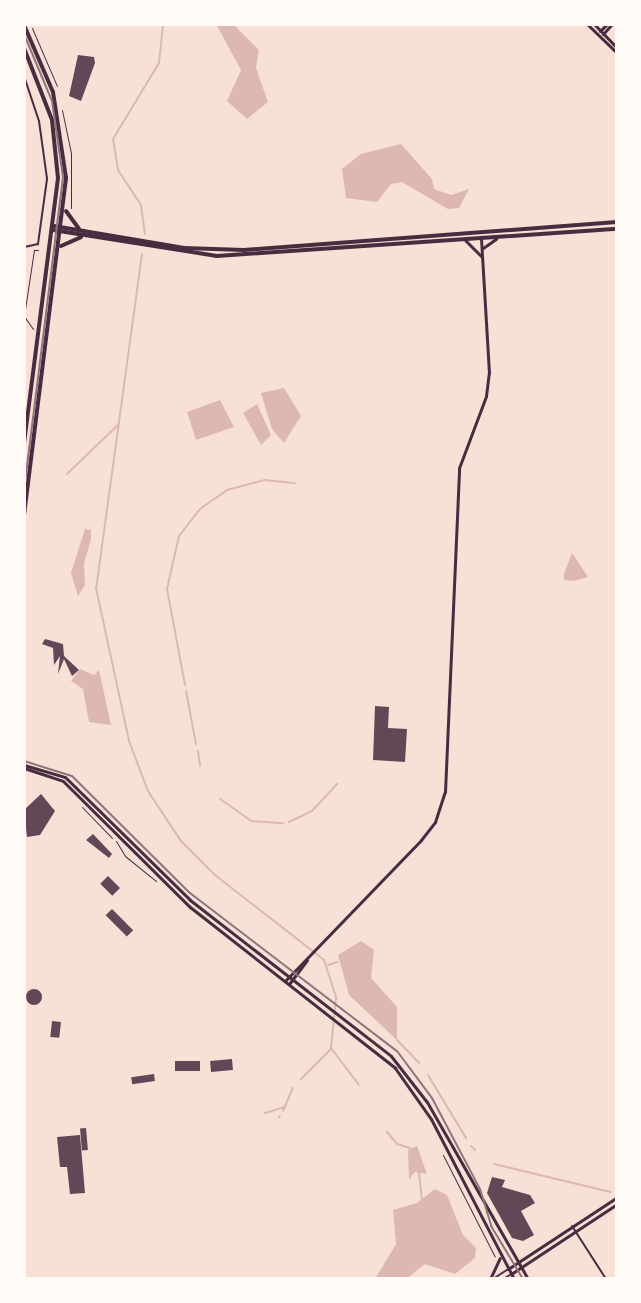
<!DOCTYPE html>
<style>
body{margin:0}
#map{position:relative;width:641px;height:1303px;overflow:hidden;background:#f7e1d7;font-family:"Golos Text",sans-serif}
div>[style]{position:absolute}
.water>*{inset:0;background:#dcb8b0}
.stream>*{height:2px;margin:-1px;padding:0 1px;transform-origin:1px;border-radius:1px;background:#dcb8b0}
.building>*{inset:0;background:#644757;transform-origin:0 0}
.round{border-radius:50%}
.path>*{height:1px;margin:-0.5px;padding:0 0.5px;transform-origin:0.5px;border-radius:0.5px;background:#4a2c40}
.minor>*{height:2px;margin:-1px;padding:0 1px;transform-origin:1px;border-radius:1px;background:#4a2c40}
.tertiary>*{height:3px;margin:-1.5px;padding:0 1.5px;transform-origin:1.5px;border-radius:1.5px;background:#4a2c40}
.secondary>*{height:3px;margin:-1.5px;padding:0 1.5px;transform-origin:1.5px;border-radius:1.5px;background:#4a2c40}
.trunk>*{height:4px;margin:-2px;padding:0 2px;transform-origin:2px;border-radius:2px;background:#4a2c40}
.tram>*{height:2px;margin:-1px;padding:0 1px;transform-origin:1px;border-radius:1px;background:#8f747c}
span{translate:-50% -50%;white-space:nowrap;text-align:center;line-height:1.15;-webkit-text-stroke:8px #fffaf5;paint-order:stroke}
.frame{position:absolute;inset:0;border:26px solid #fffaf5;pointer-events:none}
</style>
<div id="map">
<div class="water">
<div style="clip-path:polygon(216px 24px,233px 24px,259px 50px,256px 68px,268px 102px,247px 119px,227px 101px,241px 70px)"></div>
<div style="clip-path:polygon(401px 144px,432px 179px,434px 189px,451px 195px,469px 189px,459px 208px,448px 209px,402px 182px,391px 184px,377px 202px,346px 198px,342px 169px,361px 154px)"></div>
<div style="clip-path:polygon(284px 388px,301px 416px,284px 443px,272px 429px,261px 393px)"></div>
<div style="clip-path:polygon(220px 400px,234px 427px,196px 440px,187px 412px)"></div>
<div style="clip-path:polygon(257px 404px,271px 435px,261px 445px,243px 413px)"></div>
<div style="clip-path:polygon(85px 529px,91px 530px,91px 539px,84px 564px,85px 585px,78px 596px,71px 573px)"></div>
<div style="clip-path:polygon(572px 553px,588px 577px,574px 581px,564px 580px,564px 574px)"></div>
<div style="clip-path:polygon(80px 669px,94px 675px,99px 670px,111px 725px,89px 722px,83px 689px,71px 681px)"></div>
<div style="clip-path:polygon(361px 941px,374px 950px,371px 978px,397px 1007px,397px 1040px,349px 995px,338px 955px)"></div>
<div style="clip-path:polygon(417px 1146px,427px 1174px,415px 1172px,409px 1179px,408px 1150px)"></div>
<div style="clip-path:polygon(435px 1189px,447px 1195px,463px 1235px,476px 1248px,475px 1258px,455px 1274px,425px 1264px,406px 1279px,375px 1279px,396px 1244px,393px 1210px,417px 1203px)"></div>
</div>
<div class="stream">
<div style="left:145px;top:234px;width:29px;rotate:-98deg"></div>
<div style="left:141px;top:205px;width:42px;rotate:-123.3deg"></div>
<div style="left:118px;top:170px;width:31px;rotate:-99deg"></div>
<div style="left:113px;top:139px;width:89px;rotate:-58.8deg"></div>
<div style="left:159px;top:63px;width:39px;rotate:-84deg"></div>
<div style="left:142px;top:254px;width:337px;rotate:97.8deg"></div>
<div style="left:96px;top:588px;width:157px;rotate:77.8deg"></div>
<div style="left:129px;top:741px;width:53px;rotate:69.2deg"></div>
<div style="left:148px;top:791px;width:60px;rotate:56.6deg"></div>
<div style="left:181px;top:841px;width:48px;rotate:45deg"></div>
<div style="left:215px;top:875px;width:138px;rotate:37.9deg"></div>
<div style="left:324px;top:960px;width:40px;rotate:72deg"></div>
<div style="left:336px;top:998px;width:50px;rotate:95.7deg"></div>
<div style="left:331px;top:1048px;width:46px;rotate:52.9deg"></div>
<div style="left:67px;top:474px;width:71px;rotate:-43.9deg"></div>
<div style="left:185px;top:685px;width:98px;rotate:-100.6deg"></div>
<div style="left:167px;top:589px;width:54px;rotate:-77.2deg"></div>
<div style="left:179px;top:536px;width:34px;rotate:-52deg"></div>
<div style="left:200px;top:509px;width:33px;rotate:-35deg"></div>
<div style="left:227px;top:490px;width:39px;rotate:-15deg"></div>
<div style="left:265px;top:480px;width:30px;rotate:6deg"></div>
<div style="left:186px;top:691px;width:54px;rotate:79.3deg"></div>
<div style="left:198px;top:751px;width:15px;rotate:82deg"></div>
<div style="left:220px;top:799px;width:38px;rotate:35deg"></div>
<div style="left:251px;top:821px;width:32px;rotate:4deg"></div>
<div style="left:289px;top:822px;width:25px;rotate:-26deg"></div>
<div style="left:312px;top:811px;width:37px;rotate:-47deg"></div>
<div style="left:328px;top:965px;width:10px;rotate:-17deg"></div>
<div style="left:397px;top:1040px;width:32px;rotate:46deg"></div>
<div style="left:428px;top:1075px;width:74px;rotate:58.9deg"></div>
<div style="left:301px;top:1079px;width:42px;rotate:-45deg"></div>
<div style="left:283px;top:1111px;width:25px;rotate:-67deg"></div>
<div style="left:265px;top:1113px;width:21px;rotate:-17deg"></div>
<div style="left:279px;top:1117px;width:1px;rotate:-45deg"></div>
<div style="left:387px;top:1132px;width:16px;rotate:50deg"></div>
<div style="left:397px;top:1144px;width:14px;rotate:17deg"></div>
<div style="left:471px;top:1146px;width:6px;rotate:45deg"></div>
<div style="left:494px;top:1164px;width:120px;rotate:13.5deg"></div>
<div style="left:419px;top:1173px;width:29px;rotate:84deg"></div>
</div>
<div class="building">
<div style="clip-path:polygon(78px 55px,94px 57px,95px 63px,81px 101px,69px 96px)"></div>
<div style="clip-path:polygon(45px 639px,63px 644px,64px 656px,79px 670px,72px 676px,64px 659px,58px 674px,60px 656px,54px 665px,53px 648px,42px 644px)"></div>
<div style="clip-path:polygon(375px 706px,389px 707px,388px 728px,407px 729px,405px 762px,373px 760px)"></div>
<div style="clip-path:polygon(41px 794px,55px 811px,40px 835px,27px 837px,24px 810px)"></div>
<div style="clip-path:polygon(93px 834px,112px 854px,109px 858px,86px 840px)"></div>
<div style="left:108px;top:876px;width:17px;height:11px;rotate:45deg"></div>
<div style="left:112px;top:909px;width:30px;height:9px;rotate:45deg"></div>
<div class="round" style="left:26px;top:989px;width:16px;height:16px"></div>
<div style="left:52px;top:1021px;width:9px;height:16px;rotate:6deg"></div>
<div style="left:232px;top:1059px;width:11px;height:22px;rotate:85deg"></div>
<div style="left:200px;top:1061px;width:10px;height:25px;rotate:90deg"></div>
<div style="left:154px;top:1074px;width:7px;height:23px;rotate:82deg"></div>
<div style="left:86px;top:1128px;width:22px;height:6px;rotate:85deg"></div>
<div style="clip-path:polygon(80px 1135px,85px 1193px,70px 1194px,67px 1167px,60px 1167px,57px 1137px)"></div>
<div style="clip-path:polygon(492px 1177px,505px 1180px,502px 1187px,530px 1195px,535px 1203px,521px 1211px,534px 1235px,523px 1241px,512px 1238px,487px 1193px)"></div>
</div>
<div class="path">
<div style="left:32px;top:28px;width:63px;rotate:66.7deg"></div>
<div style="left:62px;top:110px;width:44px;rotate:78.2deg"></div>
<div style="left:71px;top:153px;width:55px;rotate:90deg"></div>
<div style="left:33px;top:329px;width:16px;rotate:-125deg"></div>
<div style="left:24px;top:316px;width:67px;rotate:-81.4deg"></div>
<div style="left:34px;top:250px;width:4px"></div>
<div style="left:82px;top:807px;width:43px;rotate:45.9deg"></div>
<div style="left:116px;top:841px;width:17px;rotate:59deg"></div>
<div style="left:125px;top:856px;width:40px;rotate:39deg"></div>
<div style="left:443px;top:1155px;width:114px;rotate:63deg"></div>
</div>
<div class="minor">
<div style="left:24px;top:76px;width:47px;rotate:71.6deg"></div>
<div style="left:39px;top:121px;width:59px;rotate:82.1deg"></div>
<div style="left:47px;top:179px;width:66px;rotate:97.9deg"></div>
<div style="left:38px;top:244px;width:14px;rotate:168deg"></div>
<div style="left:572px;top:1226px;width:63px;rotate:57.3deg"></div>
<div style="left:493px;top:1279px;width:17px;rotate:-33deg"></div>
<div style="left:503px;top:1279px;width:8px;rotate:-30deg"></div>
</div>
<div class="tertiary">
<div style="left:600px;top:31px;width:10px;rotate:-45deg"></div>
<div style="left:603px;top:34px;width:13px;rotate:-48deg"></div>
<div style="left:465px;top:240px;width:23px;rotate:45deg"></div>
<div style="left:483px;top:248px;width:16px;rotate:-35deg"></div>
<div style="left:285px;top:981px;width:196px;rotate:-46deg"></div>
<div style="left:421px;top:840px;width:23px;rotate:-52deg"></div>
<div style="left:435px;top:822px;width:32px;rotate:-72deg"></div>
<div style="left:445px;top:792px;width:324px;rotate:-87.5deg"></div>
<div style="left:459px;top:468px;width:77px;rotate:-69.4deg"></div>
<div style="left:486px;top:396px;width:23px;rotate:-83deg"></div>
<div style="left:489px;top:373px;width:134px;rotate:-93.4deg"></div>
<div style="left:289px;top:984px;width:30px;rotate:-53deg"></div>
</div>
<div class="secondary">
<div style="left:587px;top:24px;width:42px;rotate:44deg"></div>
<div style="left:594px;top:24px;width:33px;rotate:46deg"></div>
<div style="left:24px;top:765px;width:43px;rotate:16.3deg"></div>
<div style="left:65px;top:777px;width:175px;rotate:44.5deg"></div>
<div style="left:190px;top:900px;width:254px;rotate:37.8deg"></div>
<div style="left:391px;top:1056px;width:58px;rotate:52deg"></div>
<div style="left:427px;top:1102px;width:204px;rotate:60.3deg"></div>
<div style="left:24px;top:768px;width:41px;rotate:18.4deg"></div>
<div style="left:63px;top:781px;width:179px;rotate:44.8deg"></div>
<div style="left:190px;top:907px;width:261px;rotate:38.1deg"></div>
<div style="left:395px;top:1068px;width:62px;rotate:54.8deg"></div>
<div style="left:431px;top:1119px;width:180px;rotate:62.6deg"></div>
<div style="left:508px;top:1269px;width:131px;rotate:-33.4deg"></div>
<div style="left:511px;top:1274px;width:127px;rotate:-33.4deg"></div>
<div style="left:490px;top:1279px;width:23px;rotate:-65deg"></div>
</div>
<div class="trunk">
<div style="left:24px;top:25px;width:73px;rotate:66.6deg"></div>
<div style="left:53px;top:92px;width:87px;rotate:81.4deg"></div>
<div style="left:66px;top:178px;width:339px;rotate:97.1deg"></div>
<div style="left:24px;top:48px;width:77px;rotate:68.7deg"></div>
<div style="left:52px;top:120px;width:58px;rotate:84.1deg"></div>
<div style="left:58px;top:178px;width:267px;rotate:97.3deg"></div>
<div style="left:66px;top:211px;width:22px;rotate:54deg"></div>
<div style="left:54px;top:226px;width:132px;rotate:9.6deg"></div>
<div style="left:184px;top:248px;width:60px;rotate:1.9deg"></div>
<div style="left:244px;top:250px;width:374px;rotate:-4.3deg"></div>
<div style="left:53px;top:230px;width:166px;rotate:9deg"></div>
<div style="left:217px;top:256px;width:401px;rotate:-3.9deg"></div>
<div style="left:61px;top:246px;width:22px;rotate:-24deg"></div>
</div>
<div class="tram">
<div style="left:24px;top:34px;width:73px;rotate:67.3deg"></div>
<div style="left:52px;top:101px;width:77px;rotate:81.8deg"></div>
<div style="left:63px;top:177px;width:316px;rotate:97.1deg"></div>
<div style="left:24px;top:761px;width:50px;rotate:17.4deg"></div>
<div style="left:72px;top:776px;width:166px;rotate:44.8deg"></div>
<div style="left:190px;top:893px;width:260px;rotate:37.4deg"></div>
<div style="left:397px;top:1051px;width:59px;rotate:53.3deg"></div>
<div style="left:432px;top:1098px;width:103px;rotate:62.2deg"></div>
<div style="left:480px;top:1189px;width:39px;rotate:73deg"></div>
<div style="left:491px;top:1226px;width:62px;rotate:58.9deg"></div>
</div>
<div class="frame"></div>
</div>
